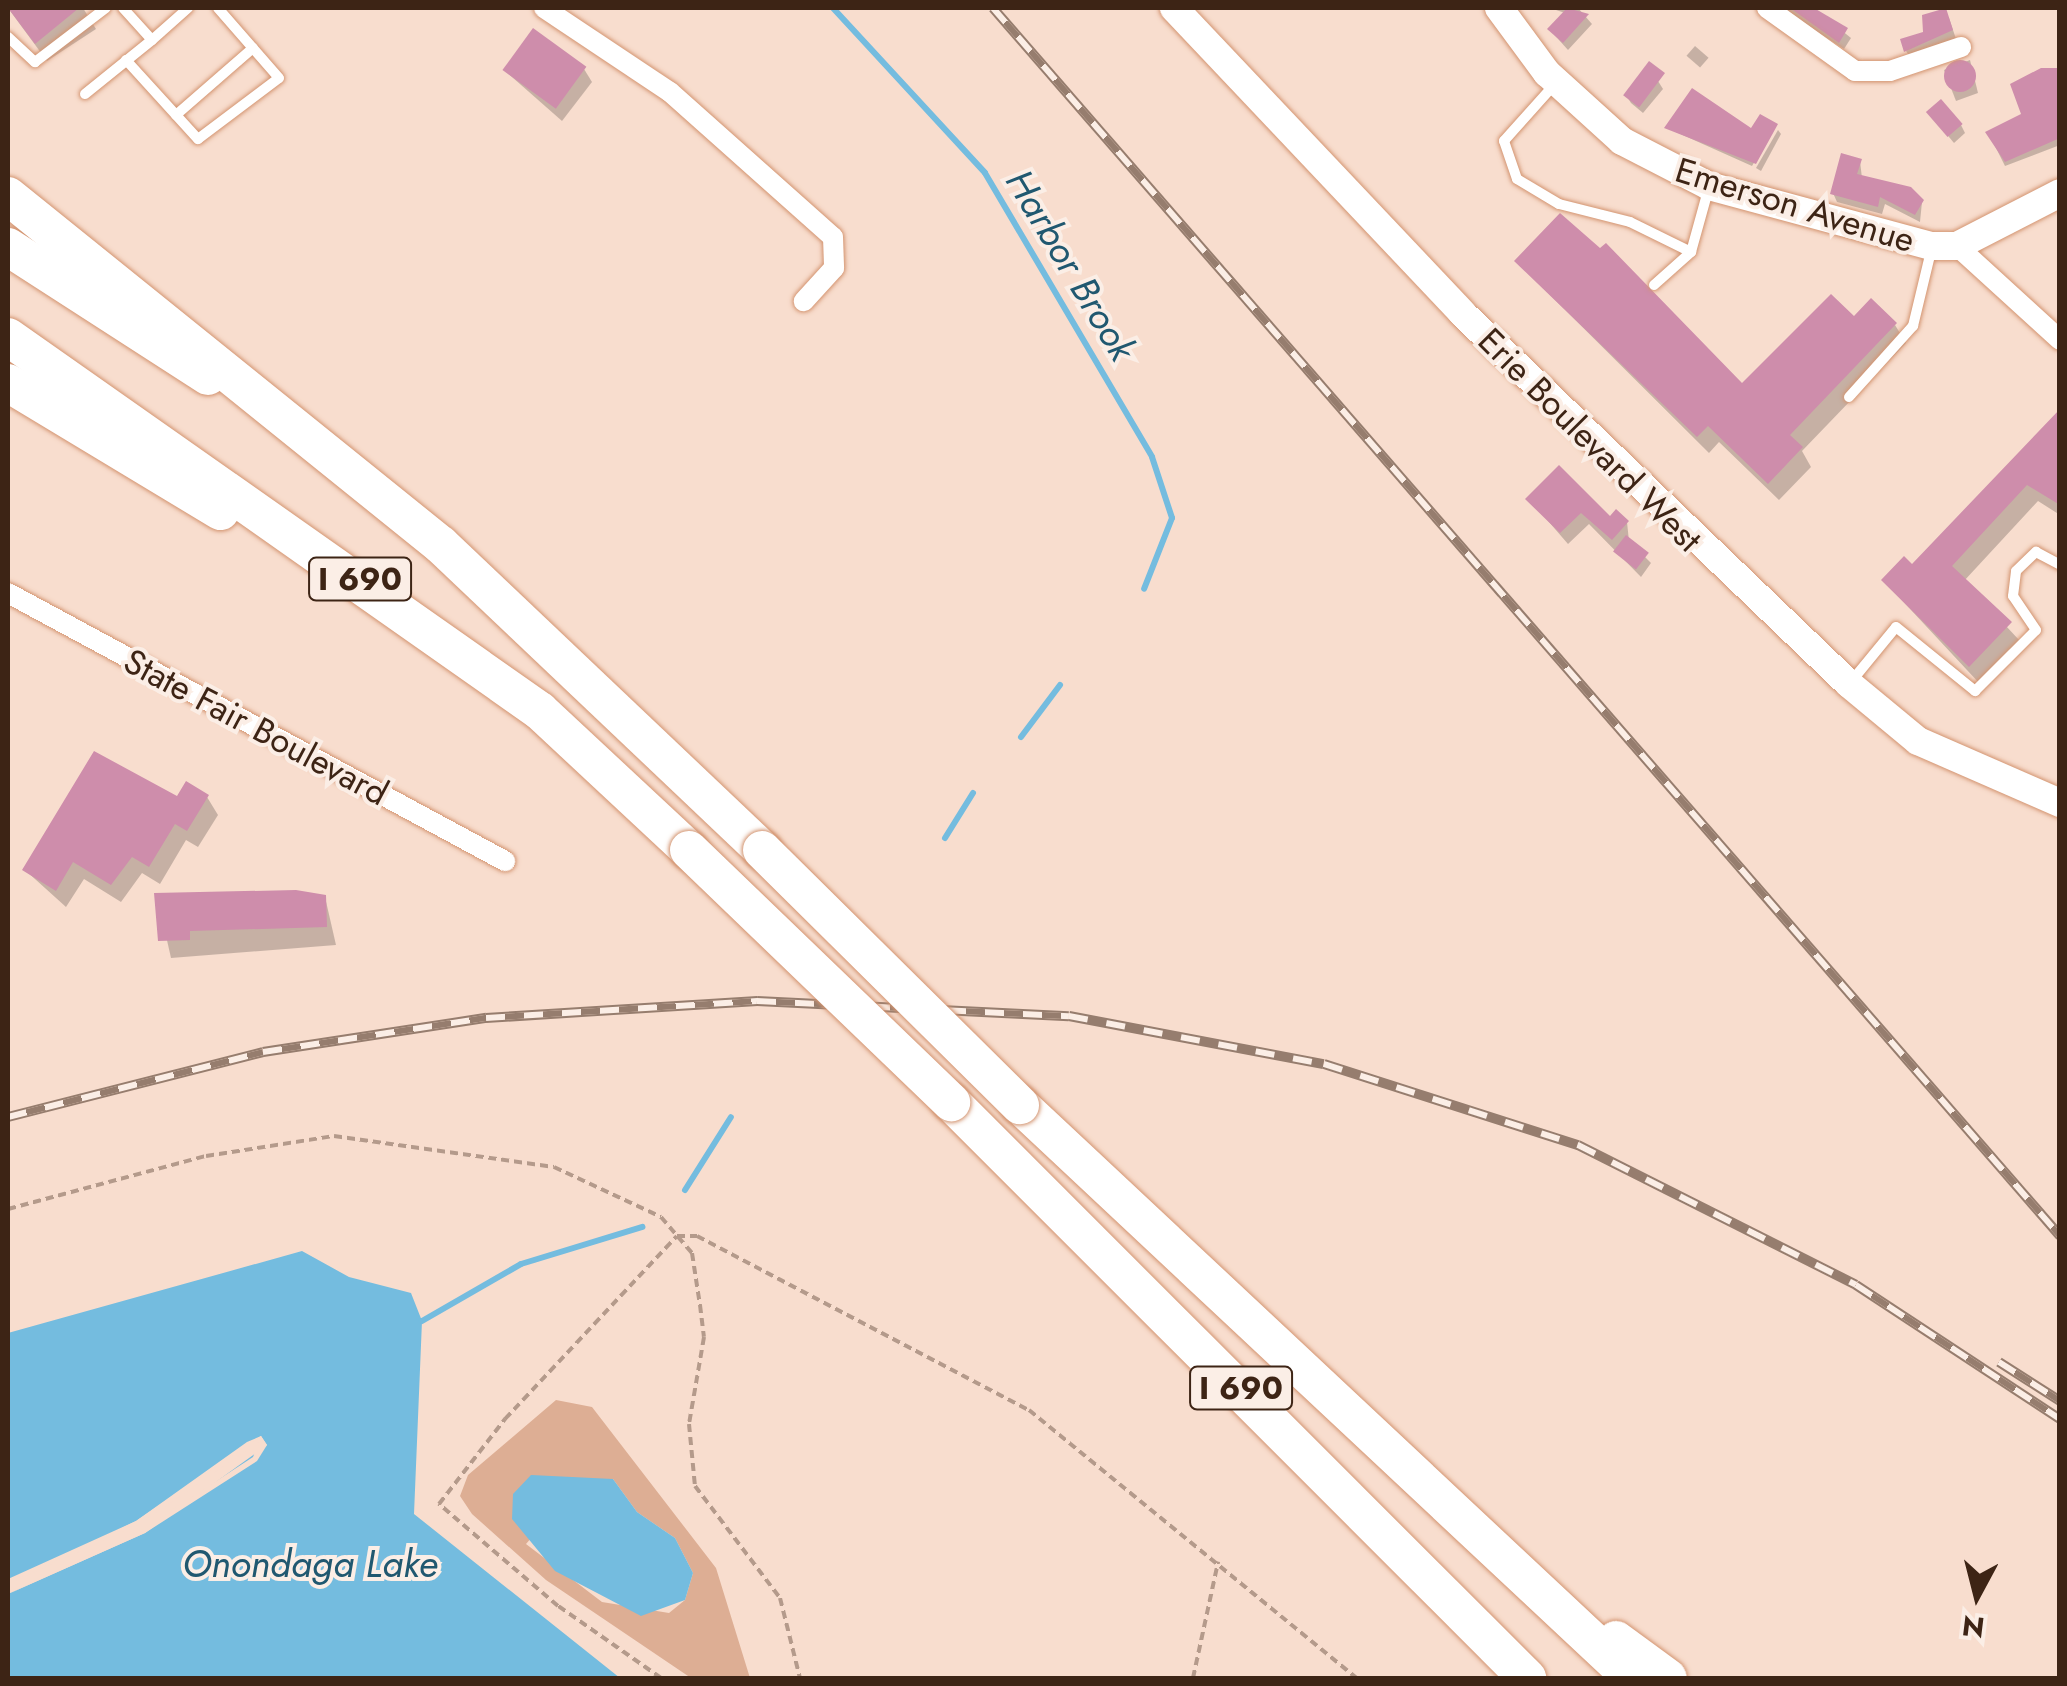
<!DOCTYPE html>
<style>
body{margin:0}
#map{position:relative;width:2067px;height:1686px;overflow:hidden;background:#f8ddce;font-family:Jost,sans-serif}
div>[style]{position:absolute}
.green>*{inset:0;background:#ddae94}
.water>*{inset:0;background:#74bcdf}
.pier>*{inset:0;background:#f8ddce}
.shadow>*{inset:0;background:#0003;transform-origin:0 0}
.stream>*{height:6px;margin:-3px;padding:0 3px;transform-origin:3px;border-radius:3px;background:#74bcdf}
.building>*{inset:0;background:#ce8dab;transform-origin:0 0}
.round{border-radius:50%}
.path>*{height:4px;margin-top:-2px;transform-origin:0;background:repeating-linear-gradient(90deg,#b49a8b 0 8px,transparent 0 13px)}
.roads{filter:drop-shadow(0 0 2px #d39470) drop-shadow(0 0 2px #d39470)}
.lane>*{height:10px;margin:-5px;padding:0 5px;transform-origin:5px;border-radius:5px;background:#fff}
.street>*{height:20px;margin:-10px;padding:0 10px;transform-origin:10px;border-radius:10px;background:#fff}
.secondary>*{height:28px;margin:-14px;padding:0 14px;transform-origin:14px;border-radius:14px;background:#fff}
.highway>*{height:38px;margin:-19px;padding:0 19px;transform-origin:19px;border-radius:19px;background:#fff}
.rail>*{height:10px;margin-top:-5px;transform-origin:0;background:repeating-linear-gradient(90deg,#fbeee6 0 19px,#967d6e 0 38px);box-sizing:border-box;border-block:2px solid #967d6e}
.bridges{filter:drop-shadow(0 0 2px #d39470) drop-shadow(0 0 2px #d39470)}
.highway-bridge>*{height:38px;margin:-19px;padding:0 19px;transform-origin:19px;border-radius:19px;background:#fff}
span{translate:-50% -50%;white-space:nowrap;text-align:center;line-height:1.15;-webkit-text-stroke:8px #fbeee6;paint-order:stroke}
.shield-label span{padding:2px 8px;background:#fbeee6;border:2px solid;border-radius:8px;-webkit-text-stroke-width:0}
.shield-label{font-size:32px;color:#3d2415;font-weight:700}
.street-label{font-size:35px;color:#3d2415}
.water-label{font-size:38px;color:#205870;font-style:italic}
.frame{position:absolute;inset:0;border:10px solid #3d2415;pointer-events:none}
.north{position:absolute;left:1927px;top:1546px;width:100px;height:100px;-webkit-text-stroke:8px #fbeee6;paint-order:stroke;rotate:187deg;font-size:28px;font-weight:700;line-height:40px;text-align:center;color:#3d2415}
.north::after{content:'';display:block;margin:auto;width:35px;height:45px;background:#3d2415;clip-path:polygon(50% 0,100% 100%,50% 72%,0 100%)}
</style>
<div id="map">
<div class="green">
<div style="clip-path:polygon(evenodd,556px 1400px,592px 1407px,716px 1568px,750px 1678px,691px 1678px,546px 1580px,472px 1514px,460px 1496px,468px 1475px,556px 1400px,582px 1479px,613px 1479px,637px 1512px,675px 1538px,693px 1573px,685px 1600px,669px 1613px,602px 1602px,526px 1544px,582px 1479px)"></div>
</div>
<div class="water">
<div style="clip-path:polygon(302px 1251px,349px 1277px,411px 1293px,422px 1321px,414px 1514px,620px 1678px,8px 1678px,8px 1594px,145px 1533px,267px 1445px,261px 1436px,247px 1442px,136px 1521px,8px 1579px,8px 1333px)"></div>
<div style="clip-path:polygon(531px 1475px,613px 1479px,637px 1512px,675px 1538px,693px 1573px,685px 1600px,641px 1616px,555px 1571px,512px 1519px,513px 1494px)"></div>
</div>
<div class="pier">
<div style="clip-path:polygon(261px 1436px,267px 1445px,257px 1461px,145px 1533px,8px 1594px,143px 1529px,253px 1457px,259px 1442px,138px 1525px,8px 1584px,136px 1521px)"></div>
</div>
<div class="shadow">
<div style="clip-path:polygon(8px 8px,83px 8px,96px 29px,47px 61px)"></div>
<div style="clip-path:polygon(1550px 8px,1578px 8px,1592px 24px,1568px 50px,1550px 30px,1565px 13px)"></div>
<div style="clip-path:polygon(1780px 8px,1814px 8px,1851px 38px,1844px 49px)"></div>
<div style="clip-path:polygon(1949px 18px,1956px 39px,1911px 59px,1906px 51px)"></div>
<div style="left:1695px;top:46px;width:18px;height:13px;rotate:41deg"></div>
<div style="clip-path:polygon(1970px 60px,1978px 93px,1956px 101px,1944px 70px)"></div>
<div style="clip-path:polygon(584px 69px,592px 82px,562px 121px,504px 70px)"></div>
<div style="clip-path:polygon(2060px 78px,2060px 145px,2005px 166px,1989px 134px,2024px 116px)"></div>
<div style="clip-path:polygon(1658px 81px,1663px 89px,1643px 113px,1631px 103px,1626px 95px)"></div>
<div style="clip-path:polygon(1929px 113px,1961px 125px,1965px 133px,1954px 143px)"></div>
<div style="clip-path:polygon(1776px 126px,1752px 166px,1667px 128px,1752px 132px)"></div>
<div style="clip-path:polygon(1778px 130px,1781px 134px,1761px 171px,1756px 168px)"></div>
<div style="clip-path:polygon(1860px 161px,1862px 178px,1922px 202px,1920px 222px,1885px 204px,1882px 214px,1837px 202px,1833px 193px)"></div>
<div style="clip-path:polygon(1517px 262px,1742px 387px,1895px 325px,1906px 343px,1802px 451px,1811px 467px,1779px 500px,1719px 442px,1709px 453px)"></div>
<div style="clip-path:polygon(2060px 412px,2060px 515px,2038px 501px,1964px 581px,2020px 641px,1980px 684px,1884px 581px,1912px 568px)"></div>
<div style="clip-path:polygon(1529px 499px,1627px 522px,1629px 541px,1651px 563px,1641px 577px,1589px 524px,1568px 544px)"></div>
<div style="clip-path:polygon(207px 797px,218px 815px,198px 847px,186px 840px,160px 884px,142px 873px,121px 902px,84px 879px,66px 907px,25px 870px,178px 799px)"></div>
<div style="clip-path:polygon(157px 896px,325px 897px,336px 945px,171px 958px)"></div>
</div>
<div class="stream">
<div style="left:833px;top:8px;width:224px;rotate:47.3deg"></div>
<div style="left:985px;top:173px;width:329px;rotate:59.5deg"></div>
<div style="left:1152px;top:457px;width:64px;rotate:71.8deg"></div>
<div style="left:1172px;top:518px;width:76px;rotate:111.5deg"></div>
<div style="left:1021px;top:737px;width:65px;rotate:-53.1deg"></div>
<div style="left:945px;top:838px;width:53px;rotate:-58.1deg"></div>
<div style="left:685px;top:1190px;width:86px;rotate:-57.8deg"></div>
<div style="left:422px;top:1321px;width:114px;rotate:-29.9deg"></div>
<div style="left:521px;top:1264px;width:127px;rotate:-17deg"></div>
</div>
<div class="building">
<div style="clip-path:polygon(8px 8px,79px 8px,35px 44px)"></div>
<div style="clip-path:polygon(1567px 8px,1589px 14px,1563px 43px,1547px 29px)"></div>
<div style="clip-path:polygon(1790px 8px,1814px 8px,1848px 28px,1839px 43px)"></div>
<div style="clip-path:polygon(1946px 8px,1953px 30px,1904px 52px,1900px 39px,1923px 32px,1922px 15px)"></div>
<div style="left:533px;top:28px;width:66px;height:52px;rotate:36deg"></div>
<div class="round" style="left:1944px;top:60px;width:32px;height:32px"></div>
<div style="left:1649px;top:61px;width:20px;height:43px;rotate:37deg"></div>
<div style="clip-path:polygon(2041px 68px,2060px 68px,2060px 138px,2005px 162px,1985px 132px,2021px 114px,2010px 84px)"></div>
<div style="clip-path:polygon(1692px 88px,1751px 128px,1760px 114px,1778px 124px,1756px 164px,1664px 128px)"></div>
<div style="left:1941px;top:99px;width:33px;height:20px;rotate:49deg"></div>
<div style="clip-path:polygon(1841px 153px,1862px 159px,1857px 174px,1911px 187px,1924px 200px,1915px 215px,1880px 197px,1878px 207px,1830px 194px)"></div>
<div style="clip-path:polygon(1560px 213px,1600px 248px,1606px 243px,1742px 383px,1831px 294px,1854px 316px,1871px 298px,1897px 323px,1790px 435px,1803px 447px,1768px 484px,1708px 426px,1697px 437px,1514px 261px)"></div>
<div style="clip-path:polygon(2060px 409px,2060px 505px,2027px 485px,1952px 566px,2012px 622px,1969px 667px,1881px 580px,1904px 556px,1912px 564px)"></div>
<div style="clip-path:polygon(1559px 465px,1610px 516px,1616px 509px,1629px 521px,1612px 540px,1581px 513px,1560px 533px,1525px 499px)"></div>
<div style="left:1626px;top:535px;width:29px;height:21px;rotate:38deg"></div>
<div style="clip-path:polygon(94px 751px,177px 796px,186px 781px,209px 795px,187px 831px,175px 824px,149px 867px,132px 857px,111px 885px,73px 862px,56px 891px,22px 870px)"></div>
<div style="clip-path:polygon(296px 890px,326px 895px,327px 927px,190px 931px,190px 940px,158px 941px,154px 893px)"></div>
</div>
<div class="path">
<div style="left:8px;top:1209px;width:205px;rotate:-15deg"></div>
<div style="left:206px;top:1156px;width:130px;rotate:-8.9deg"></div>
<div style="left:334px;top:1136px;width:222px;rotate:8deg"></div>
<div style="left:554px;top:1167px;width:118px;rotate:25deg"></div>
<div style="left:661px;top:1217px;width:48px;rotate:49.3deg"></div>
<div style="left:692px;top:1253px;width:53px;rotate:81.3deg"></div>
<div style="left:700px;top:1305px;width:32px;rotate:83deg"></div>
<div style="left:704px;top:1337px;width:88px;rotate:99.8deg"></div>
<div style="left:689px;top:1424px;width:62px;rotate:84.5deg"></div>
<div style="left:695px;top:1486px;width:141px;rotate:52.8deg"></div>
<div style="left:780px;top:1598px;width:82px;rotate:76deg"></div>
<div style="left:661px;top:1678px;width:126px;rotate:-145deg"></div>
<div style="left:558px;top:1606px;width:157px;rotate:-139.4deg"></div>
<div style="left:439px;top:1504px;width:108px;rotate:-52.2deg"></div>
<div style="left:505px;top:1419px;width:251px;rotate:-46.8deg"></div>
<div style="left:677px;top:1236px;width:20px"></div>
<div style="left:697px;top:1236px;width:375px;rotate:27.7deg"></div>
<div style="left:1029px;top:1410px;width:423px;rotate:39.3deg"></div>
<div style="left:1193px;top:1678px;width:119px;rotate:-77.8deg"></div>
</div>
<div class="roads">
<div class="lane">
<div style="left:123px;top:8px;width:43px;rotate:47.8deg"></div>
<div style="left:152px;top:40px;width:48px;rotate:-41.6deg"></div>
<div style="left:8px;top:37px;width:37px;rotate:43deg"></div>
<div style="left:35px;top:62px;width:89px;rotate:-37.3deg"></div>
<div style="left:126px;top:60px;width:107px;rotate:47.7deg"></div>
<div style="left:198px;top:139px;width:101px;rotate:-37deg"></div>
<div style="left:279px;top:78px;width:93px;rotate:-131.1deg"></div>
<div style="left:1554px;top:85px;width:75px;rotate:131.8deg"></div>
<div style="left:1504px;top:141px;width:40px;rotate:71.1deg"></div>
<div style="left:1517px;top:179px;width:49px;rotate:30.8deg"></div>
<div style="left:1559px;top:204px;width:73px;rotate:14.2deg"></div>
<div style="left:1630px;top:222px;width:68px;rotate:26.2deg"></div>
<div style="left:85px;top:94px;width:86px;rotate:-38.9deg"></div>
<div style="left:176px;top:115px;width:102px;rotate:-41deg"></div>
<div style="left:1654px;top:285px;width:50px;rotate:-41.7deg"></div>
<div style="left:1691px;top:252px;width:67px;rotate:-74.5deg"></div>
<div style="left:1849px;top:397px;width:96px;rotate:-48deg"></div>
<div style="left:1913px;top:326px;width:81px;rotate:-76.5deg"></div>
<div style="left:1850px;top:683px;width:72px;rotate:-50.6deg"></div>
<div style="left:1896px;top:627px;width:102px;rotate:39deg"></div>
<div style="left:1975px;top:691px;width:86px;rotate:-45deg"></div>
<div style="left:2036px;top:630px;width:41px;rotate:-124.1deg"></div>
<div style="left:2013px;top:596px;width:25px;rotate:-83deg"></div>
<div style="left:2016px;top:571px;width:28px;rotate:-44deg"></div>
<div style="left:2036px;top:552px;width:27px;rotate:28deg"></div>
</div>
<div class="street">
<div style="left:544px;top:8px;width:151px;rotate:33.7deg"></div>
<div style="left:670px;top:92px;width:218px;rotate:41.7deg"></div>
<div style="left:833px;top:237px;width:31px;rotate:88deg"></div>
<div style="left:834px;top:268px;width:45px;rotate:132.3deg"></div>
<div style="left:1767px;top:8px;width:108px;rotate:35.6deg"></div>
<div style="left:1855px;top:71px;width:35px"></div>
<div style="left:1890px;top:71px;width:75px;rotate:-18.7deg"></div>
<div style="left:1957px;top:246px;width:139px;rotate:42.4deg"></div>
<div style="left:8px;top:593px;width:565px;rotate:28.34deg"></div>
</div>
<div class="secondary">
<div style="left:1174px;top:8px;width:419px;rotate:46.6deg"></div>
<div style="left:1462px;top:313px;width:536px;rotate:43.79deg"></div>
<div style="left:1849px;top:684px;width:89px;rotate:39.6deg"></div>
<div style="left:1918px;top:741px;width:155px;rotate:23.6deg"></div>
<div style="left:1499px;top:8px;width:81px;rotate:53.6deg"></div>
<div style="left:1547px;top:73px;width:101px;rotate:42.2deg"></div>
<div style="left:1622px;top:141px;width:98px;rotate:27.3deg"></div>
<div style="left:1709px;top:186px;width:231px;rotate:15.1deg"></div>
<div style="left:1932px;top:246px;width:25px"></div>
<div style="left:1957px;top:246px;width:116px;rotate:-27.2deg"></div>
</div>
<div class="highway">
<div style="left:8px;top:196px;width:556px;rotate:38.87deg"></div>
<div style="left:441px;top:545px;width:443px;rotate:43.5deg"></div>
<div style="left:8px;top:247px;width:238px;rotate:32.8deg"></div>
<div style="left:8px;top:337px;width:650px;rotate:35.11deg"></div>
<div style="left:540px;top:711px;width:204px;rotate:43deg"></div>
<div style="left:8px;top:383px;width:248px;rotate:31.1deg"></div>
<div style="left:951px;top:1102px;width:815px;rotate:45deg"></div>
<div style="left:1020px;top:1105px;width:838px;rotate:43.11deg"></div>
<div style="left:1616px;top:1640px;width:64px;rotate:36.2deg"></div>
</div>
</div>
<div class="rail">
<div style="left:993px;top:8px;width:1627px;rotate:49.01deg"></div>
<div style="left:8px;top:1117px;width:263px;rotate:-14.3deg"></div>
<div style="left:263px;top:1052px;width:226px;rotate:-8.7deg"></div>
<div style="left:486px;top:1018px;width:272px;rotate:-3.6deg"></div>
<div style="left:757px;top:1001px;width:312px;rotate:2.8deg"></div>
<div style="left:1069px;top:1016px;width:259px;rotate:10.7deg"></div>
<div style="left:1324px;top:1064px;width:267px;rotate:17.7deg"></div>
<div style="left:1578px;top:1145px;width:311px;rotate:26.7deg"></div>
<div style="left:1856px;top:1285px;width:244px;rotate:33.3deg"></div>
<div style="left:1999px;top:1362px;width:72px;rotate:32.6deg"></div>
</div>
<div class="bridges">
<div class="highway-bridge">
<div style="left:689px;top:850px;width:364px;rotate:43.9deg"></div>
<div style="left:762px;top:850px;width:363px;rotate:44.7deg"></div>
</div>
</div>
<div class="shield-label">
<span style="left:360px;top:579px">I 690</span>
<span style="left:1241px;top:1388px">I 690</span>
</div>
<div class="street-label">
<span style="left:1795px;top:205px;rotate:17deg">Emerson Avenue</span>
<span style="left:1590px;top:440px;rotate:45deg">Erie Boulevard West</span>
<span style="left:256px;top:727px;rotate:28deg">State Fair Boulevard</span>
</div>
<div class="water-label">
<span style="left:1071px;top:265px;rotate:59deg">Harbor Brook</span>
<span style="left:310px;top:1564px">Onondaga Lake</span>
</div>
<div class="frame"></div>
<div class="north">N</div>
</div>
